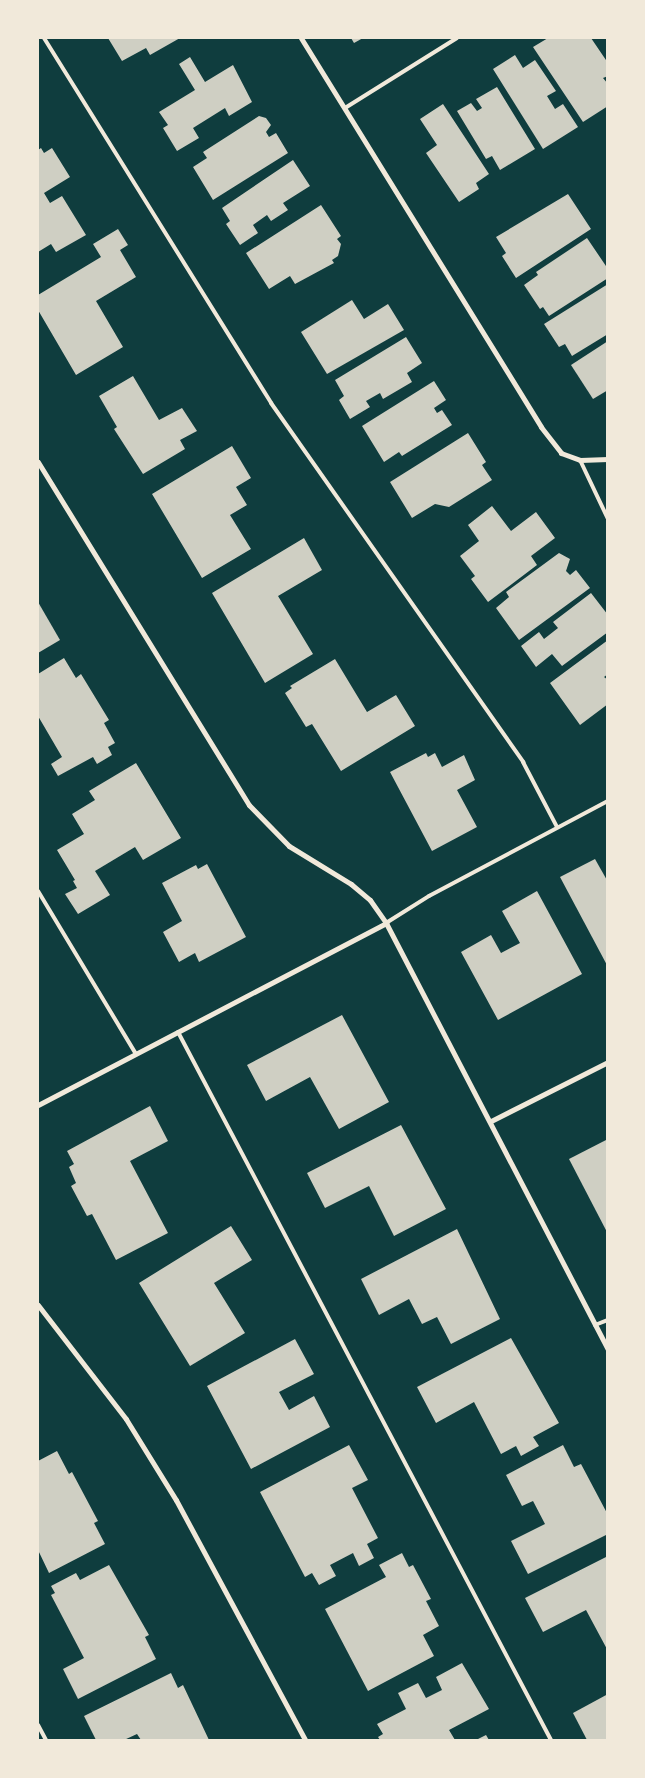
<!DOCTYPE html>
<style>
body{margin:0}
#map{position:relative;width:645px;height:1778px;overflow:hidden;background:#0f3d3e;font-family:"Alegreya Sans",sans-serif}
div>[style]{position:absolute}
.building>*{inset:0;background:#cfcfc3}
.service>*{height:4px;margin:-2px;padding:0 2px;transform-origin:2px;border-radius:2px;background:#f1e9da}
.minor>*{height:5px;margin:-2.5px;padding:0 2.5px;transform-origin:2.5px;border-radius:2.5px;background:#f1e9da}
span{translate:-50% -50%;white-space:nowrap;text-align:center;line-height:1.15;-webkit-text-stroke:4px #f1e9da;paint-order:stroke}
.frame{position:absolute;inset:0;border:39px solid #f1e9da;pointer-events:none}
</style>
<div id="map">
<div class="building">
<div style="clip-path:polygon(108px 38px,180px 38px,150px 55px,146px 48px,122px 61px)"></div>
<div style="clip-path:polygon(351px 38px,363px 38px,354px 43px)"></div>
<div style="clip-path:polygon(548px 38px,591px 38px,608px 63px,608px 76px,603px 78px,608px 84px,608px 106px,583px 122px,533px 47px)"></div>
<div style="clip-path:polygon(515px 55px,523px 68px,535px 60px,556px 91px,547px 96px,555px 109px,563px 104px,578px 127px,543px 149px,493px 69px)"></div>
<div style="clip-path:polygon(190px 57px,205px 82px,233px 65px,252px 102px,229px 116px,225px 108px,193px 128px,199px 138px,177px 151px,163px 128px,168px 125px,159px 112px,195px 90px,179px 64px)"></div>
<div style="clip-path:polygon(497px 87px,535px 149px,500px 170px,492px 156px,486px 159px,457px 111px,471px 103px,477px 111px,482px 108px,476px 99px)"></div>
<div style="clip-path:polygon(443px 104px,489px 174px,476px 183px,479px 189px,459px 202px,426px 153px,437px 145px,420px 119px)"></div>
<div style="clip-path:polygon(259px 116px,266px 118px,271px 125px,266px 132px,269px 137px,276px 133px,288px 153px,213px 200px,193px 167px,207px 158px,203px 152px)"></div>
<div style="clip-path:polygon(41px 148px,44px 153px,52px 148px,70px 177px,44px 193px,50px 203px,62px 196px,86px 235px,56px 252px,51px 244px,38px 252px,38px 150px)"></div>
<div style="clip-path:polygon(293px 160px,310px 186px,283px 203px,288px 210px,271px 221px,267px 215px,253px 225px,258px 233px,240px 245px,226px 224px,230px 221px,222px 208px)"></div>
<div style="clip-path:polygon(568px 194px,591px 229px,516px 278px,502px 256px,506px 253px,496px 237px)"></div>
<div style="clip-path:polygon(321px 205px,341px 236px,337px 239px,341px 244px,338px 256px,332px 260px,334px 263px,295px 284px,290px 276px,269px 289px,246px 253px)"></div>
<div style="clip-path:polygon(118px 229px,128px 245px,120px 250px,136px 277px,96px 301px,123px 347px,76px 375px,38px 310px,38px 295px,101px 257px,93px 244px)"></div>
<div style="clip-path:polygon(587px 238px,608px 269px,608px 278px,549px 316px,543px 307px,540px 309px,524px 285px,538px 275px,536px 272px)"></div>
<div style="clip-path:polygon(608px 284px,608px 334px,572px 356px,565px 344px,559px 347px,544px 324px)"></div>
<div style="clip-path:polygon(352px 300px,364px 319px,388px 304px,404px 330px,327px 374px,301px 332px)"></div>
<div style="clip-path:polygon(406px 337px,422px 363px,407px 373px,412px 382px,383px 399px,380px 393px,366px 401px,370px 407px,350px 419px,339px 400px,344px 396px,335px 380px)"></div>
<div style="clip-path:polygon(608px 341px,608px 390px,593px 399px,571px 365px)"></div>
<div style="clip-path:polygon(133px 376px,159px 420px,182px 408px,197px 431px,180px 440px,185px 449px,143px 474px,114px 429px,117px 427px,99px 396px)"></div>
<div style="clip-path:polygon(434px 381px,446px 400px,434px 408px,437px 413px,442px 410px,452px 425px,402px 456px,399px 452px,384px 462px,362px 426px)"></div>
<div style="clip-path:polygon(468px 433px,486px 462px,482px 465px,492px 480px,449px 507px,435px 504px,412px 518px,390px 482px)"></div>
<div style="clip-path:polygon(232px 446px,251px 478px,236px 487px,247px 505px,230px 515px,251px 549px,202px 578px,152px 494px)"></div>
<div style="clip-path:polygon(492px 506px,511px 531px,536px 512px,555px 538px,531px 556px,537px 565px,488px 602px,471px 579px,475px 576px,460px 556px,479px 541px,468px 525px)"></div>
<div style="clip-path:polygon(304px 538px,322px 570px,278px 596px,313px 654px,265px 683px,212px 593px)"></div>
<div style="clip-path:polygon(559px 553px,570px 559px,566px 571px,570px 575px,576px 570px,590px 588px,519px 640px,496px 608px,509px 597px,506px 592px)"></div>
<div style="clip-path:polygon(591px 593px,608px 615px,608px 632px,562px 666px,552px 654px,536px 667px,521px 646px,539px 632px,544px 639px,558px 628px,553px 622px)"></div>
<div style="clip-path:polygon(38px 602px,60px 640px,38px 653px)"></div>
<div style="clip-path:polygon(608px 640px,608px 674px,604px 677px,608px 680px,608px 704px,580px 725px,550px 683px)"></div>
<div style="clip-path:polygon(64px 658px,76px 678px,81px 674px,109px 720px,104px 723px,115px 743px,108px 747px,112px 755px,97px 764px,93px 757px,58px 776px,51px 764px,62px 757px,38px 716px,38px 674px)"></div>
<div style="clip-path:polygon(335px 659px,367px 712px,396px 695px,415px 726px,341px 771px,312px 724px,306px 727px,285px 693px,292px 688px,290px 686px)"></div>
<div style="clip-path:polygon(426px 753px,428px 757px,435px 753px,442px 767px,464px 755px,475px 780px,457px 790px,477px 827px,432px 851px,390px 772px)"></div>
<div style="clip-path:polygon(136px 763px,181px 838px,143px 860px,135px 847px,95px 871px,110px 895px,78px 914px,65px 894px,77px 888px,73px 881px,75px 880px,57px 850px,84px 834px,72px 814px,95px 800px,89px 791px)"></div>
<div style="clip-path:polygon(595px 859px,608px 882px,608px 967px,560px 877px)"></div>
<div style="clip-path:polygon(207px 864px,246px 937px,199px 962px,195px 953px,179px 962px,163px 932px,182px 921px,162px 883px,196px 865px,198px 869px)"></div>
<div style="clip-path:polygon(537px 891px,582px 974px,498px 1020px,461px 952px,491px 935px,501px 953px,520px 943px,502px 911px)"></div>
<div style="clip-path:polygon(342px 1015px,389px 1102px,339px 1129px,310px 1077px,266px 1101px,247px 1065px)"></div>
<div style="clip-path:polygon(150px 1106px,168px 1141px,130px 1161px,168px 1233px,116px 1260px,92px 1214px,87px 1216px,71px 1186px,76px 1183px,69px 1167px,74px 1164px,67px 1151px)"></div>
<div style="clip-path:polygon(401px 1125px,446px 1209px,394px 1236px,369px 1186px,325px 1208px,307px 1173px)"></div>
<div style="clip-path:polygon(608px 1139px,608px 1234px,569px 1159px)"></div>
<div style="clip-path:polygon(231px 1226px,252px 1260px,214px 1283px,245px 1333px,190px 1366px,139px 1283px)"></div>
<div style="clip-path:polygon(457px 1229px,500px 1319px,451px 1344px,437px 1317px,422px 1324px,409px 1299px,379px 1315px,361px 1279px)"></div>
<div style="clip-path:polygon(511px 1338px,559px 1423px,533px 1437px,539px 1446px,521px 1456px,516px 1446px,501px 1454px,474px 1402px,436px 1423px,417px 1387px)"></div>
<div style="clip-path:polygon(295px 1339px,314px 1374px,279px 1392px,289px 1410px,314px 1396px,330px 1427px,251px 1469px,207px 1386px)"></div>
<div style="clip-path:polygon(349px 1445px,368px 1480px,352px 1488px,378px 1538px,367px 1544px,374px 1558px,359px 1566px,353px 1553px,330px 1565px,336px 1576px,319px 1585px,312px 1573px,305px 1577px,260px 1492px)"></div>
<div style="clip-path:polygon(563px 1445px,574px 1467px,581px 1464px,608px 1515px,608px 1534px,528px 1574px,511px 1541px,545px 1524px,533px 1501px,522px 1506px,506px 1475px)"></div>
<div style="clip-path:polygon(57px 1451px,69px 1474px,72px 1472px,98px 1521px,94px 1523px,105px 1544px,49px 1573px,38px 1550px,38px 1461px)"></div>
<div style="clip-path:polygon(402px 1553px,409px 1567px,413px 1565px,431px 1599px,426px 1601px,439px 1626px,423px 1635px,434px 1656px,368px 1691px,325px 1609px,386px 1577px,379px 1565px)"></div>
<div style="clip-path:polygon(608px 1556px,608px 1651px,586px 1610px,543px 1632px,525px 1598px)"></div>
<div style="clip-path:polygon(109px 1565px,149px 1635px,145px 1637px,156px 1659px,78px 1699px,63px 1669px,84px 1658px,51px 1595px,55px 1593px,51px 1586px,76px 1573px,80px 1580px)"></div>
<div style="clip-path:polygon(462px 1663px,489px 1709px,449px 1730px,455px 1740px,380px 1740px,378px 1737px,383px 1734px,377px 1724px,406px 1709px,398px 1693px,418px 1683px,426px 1698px,442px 1690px,436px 1677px)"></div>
<div style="clip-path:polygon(171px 1673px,178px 1688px,183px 1685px,209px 1740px,141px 1740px,137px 1734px,124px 1740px,96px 1740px,84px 1716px)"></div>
<div style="clip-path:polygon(608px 1694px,608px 1739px,587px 1740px,573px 1713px)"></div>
<div style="clip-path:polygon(486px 1735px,489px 1740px,476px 1740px)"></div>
</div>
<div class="service">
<div style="left:44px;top:38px;width:430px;rotate:58.1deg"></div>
<div style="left:271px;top:403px;width:439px;rotate:54.9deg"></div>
<div style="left:523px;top:762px;width:73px;rotate:62.4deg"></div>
<div style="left:345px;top:108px;width:132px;rotate:-32deg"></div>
<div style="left:580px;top:460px;width:65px;rotate:64.6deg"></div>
<div style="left:38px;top:891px;width:190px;rotate:59deg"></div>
<div style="left:386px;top:923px;width:51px;rotate:-32.1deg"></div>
<div style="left:429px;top:896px;width:203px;rotate:-28deg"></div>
<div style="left:178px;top:1032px;width:800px;rotate:62.22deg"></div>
<div style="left:595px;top:1325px;width:14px;rotate:-21deg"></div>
<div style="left:38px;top:1725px;width:17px;rotate:62deg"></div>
</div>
<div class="minor">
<div style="left:301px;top:38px;width:457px;rotate:58.3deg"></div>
<div style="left:541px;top:427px;width:33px;rotate:52deg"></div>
<div style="left:561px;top:453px;width:20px;rotate:20deg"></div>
<div style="left:580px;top:460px;width:28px;rotate:-2deg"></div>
<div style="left:38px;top:462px;width:403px;rotate:58.4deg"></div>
<div style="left:249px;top:805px;width:57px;rotate:45.7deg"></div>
<div style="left:289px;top:846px;width:73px;rotate:31.5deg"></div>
<div style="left:351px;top:884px;width:25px;rotate:40deg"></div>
<div style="left:370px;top:900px;width:28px;rotate:55deg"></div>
<div style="left:386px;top:923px;width:480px;rotate:62.5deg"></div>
<div style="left:38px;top:1105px;width:393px;rotate:-27.6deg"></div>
<div style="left:491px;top:1121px;width:131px;rotate:-26.8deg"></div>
<div style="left:38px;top:1305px;width:144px;rotate:52.3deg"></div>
<div style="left:126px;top:1419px;width:95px;rotate:58.3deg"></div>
<div style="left:176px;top:1500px;width:272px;rotate:61.7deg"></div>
</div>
<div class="frame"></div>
</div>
